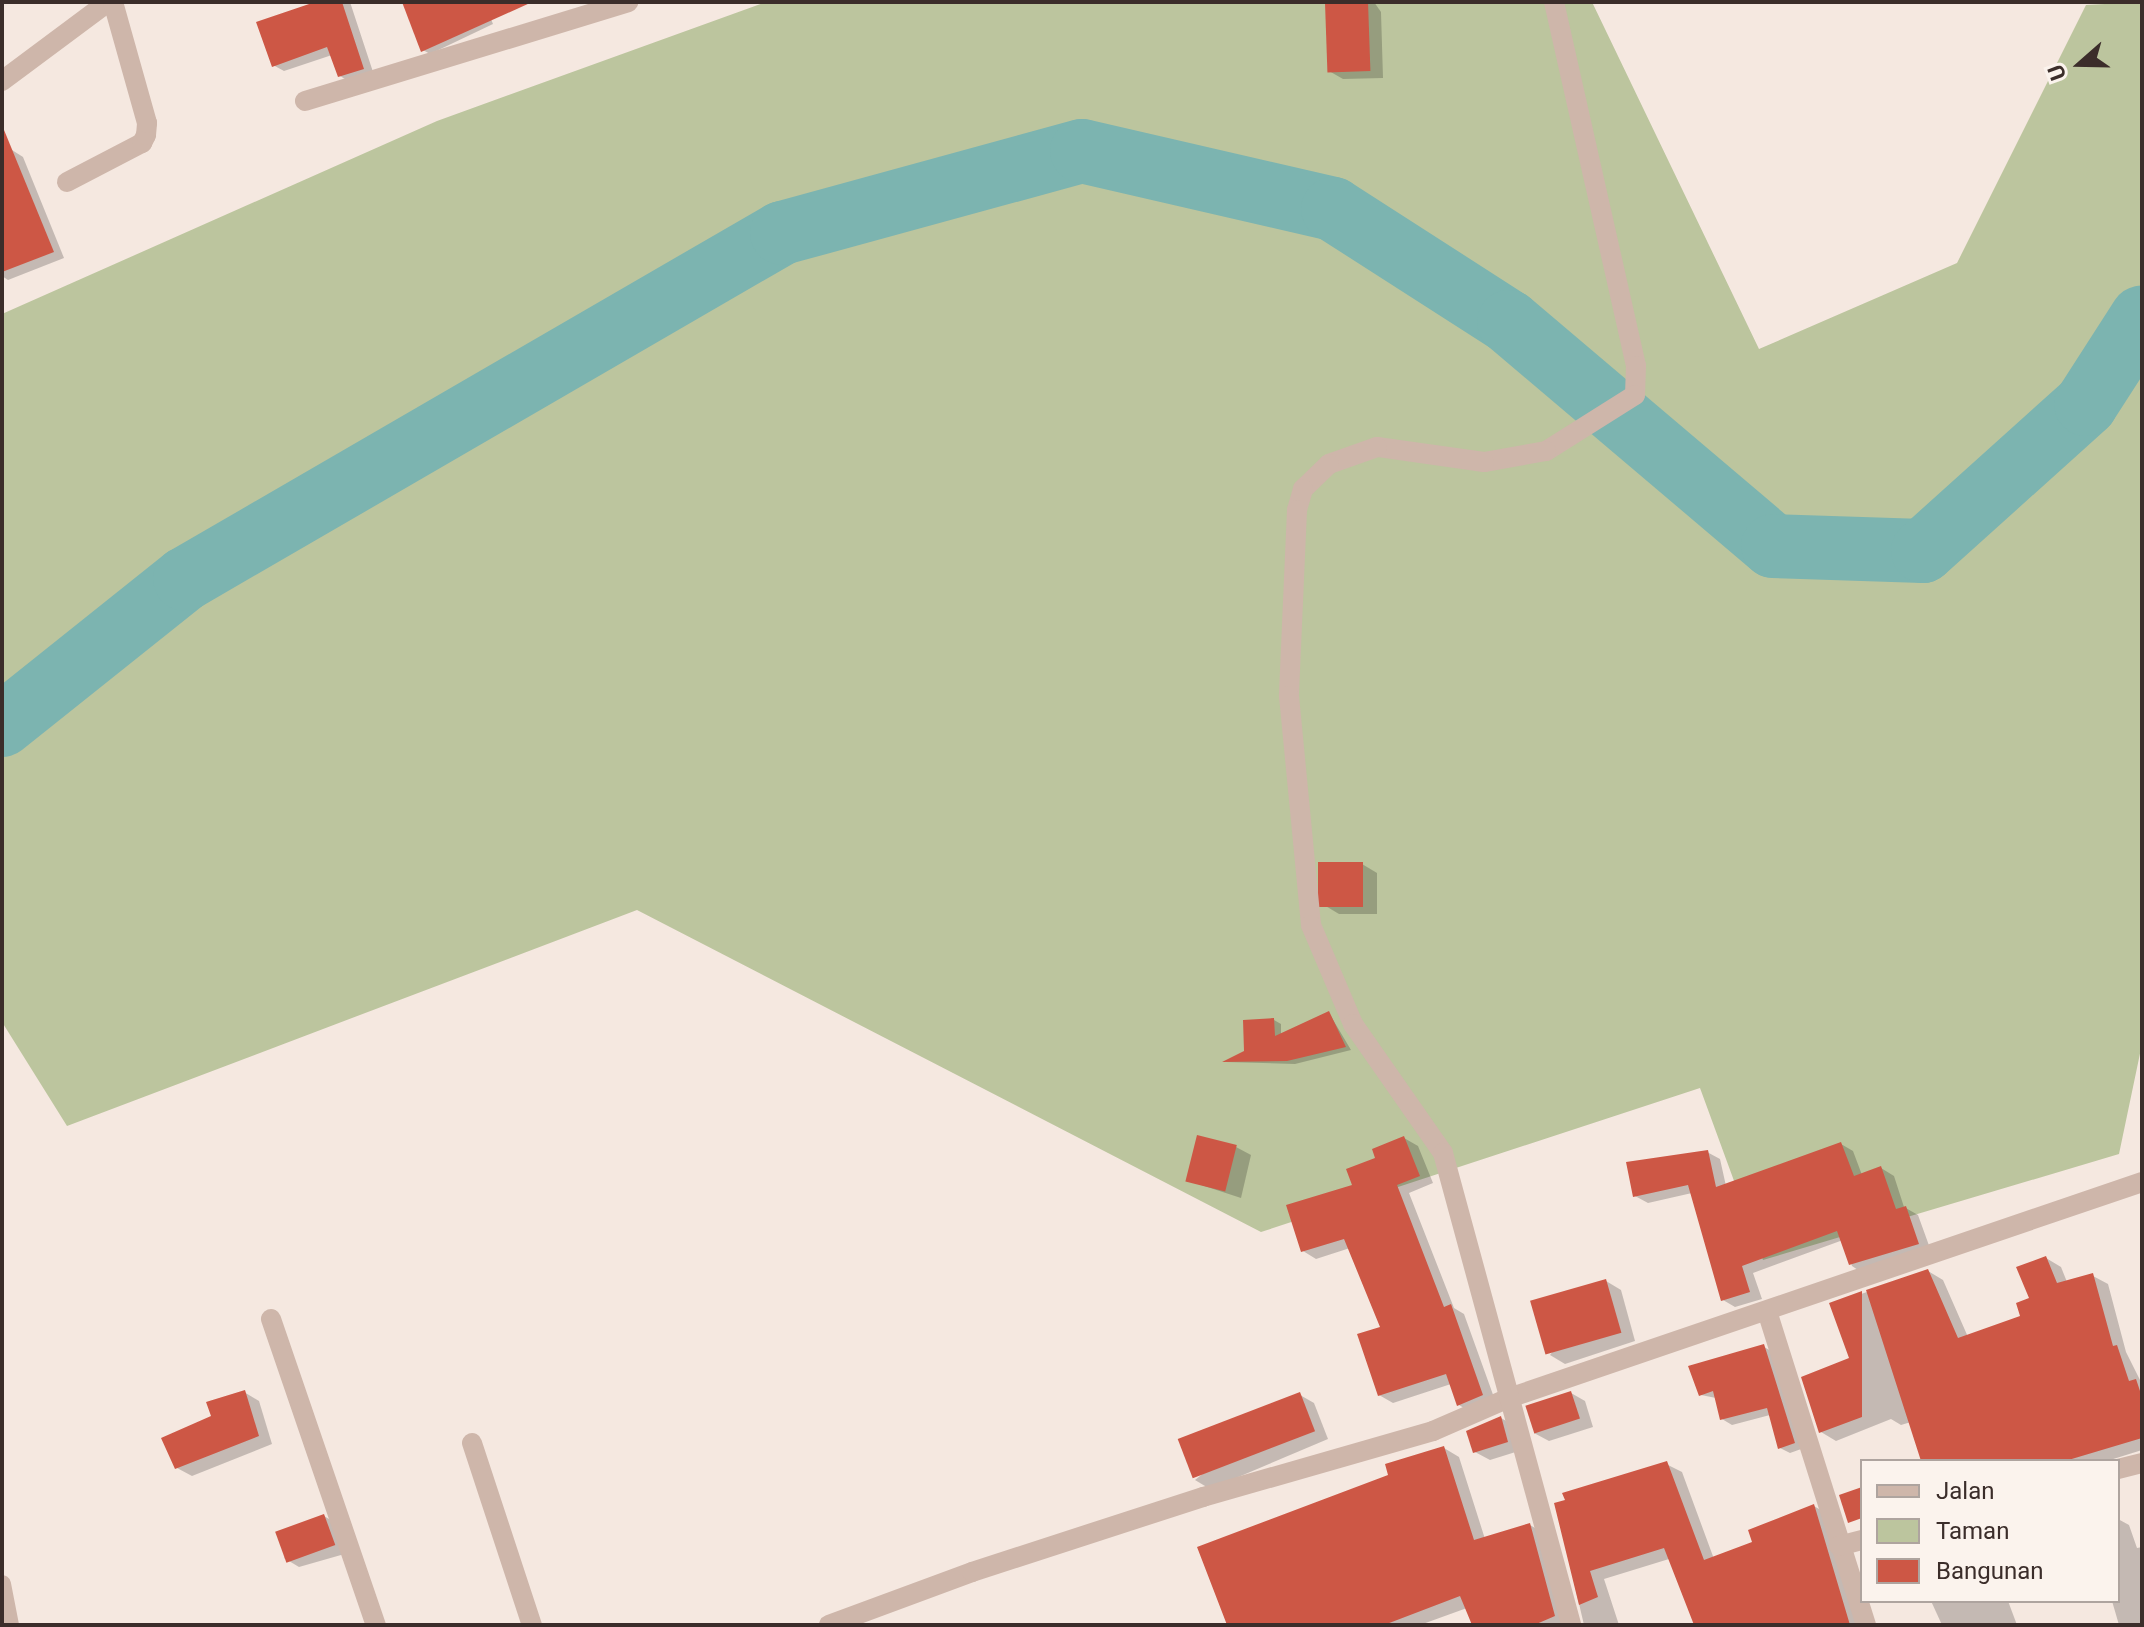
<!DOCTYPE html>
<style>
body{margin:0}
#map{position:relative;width:2144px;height:1627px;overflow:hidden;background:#f5e8e0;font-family:Roboto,sans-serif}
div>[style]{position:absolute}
.green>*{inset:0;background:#bcc59e}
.shadow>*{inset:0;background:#0003}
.river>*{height:64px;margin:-32px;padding:0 32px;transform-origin:32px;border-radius:32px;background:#7cb4b0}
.building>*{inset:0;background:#cd5745;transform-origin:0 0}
.service>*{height:18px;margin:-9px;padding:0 9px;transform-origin:9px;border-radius:9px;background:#ceb6aa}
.minor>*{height:20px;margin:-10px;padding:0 10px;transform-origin:10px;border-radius:10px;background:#ceb6aa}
.tertiary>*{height:20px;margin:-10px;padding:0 10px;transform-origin:10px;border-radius:10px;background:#ceb6aa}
span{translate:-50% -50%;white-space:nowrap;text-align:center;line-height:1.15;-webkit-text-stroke:6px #fbf3ed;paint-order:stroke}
.frame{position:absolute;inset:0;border:4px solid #3b2d2a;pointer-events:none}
.legend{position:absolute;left:1860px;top:1459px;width:260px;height:144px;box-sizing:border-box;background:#fbf3ed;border:2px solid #aea49f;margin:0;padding:10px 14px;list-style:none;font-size:24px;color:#3b2d2a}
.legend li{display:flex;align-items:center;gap:16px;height:40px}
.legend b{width:40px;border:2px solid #aea49f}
.north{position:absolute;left:2040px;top:24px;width:80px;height:80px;-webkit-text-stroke:6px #fbf3ed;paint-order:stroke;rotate:250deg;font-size:22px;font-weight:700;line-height:32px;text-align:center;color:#3b2d2a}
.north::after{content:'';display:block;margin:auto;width:28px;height:36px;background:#3b2d2a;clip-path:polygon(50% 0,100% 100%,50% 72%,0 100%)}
</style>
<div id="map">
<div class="green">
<div style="clip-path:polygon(766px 2px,1592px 2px,1759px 349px,1957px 263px,2086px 5px,2142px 2px,2142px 1044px,2119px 1154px,1763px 1260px,1700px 1088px,1261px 1232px,637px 910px,67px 1126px,2px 1022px,2px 314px,437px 121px)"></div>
</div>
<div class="shadow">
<div style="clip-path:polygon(322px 2px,350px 2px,374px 75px,350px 82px,340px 76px,332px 55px,284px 71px,273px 65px)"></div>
<div style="clip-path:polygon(405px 2px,484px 2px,493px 24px,430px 54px,423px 50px)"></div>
<div style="clip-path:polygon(1327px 2px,1374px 2px,1381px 12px,1383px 78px,1343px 79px,1329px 71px)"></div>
<div style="clip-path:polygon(12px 150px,23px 157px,64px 258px,8px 280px,2px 276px,2px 155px)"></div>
<div style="clip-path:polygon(1362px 864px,1377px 873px,1377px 914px,1339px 914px,1324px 905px)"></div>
<div style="clip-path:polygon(1329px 1013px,1351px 1050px,1295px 1064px,1226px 1062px,1246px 1052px,1274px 1020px,1281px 1024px,1281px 1036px)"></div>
<div style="clip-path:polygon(1404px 1138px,1418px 1146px,1433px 1183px,1409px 1193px,1454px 1308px,1464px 1314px,1496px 1403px,1472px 1413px,1459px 1405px,1451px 1384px,1393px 1403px,1379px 1395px,1383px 1328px,1350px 1248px,1316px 1259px,1303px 1251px,1378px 1159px)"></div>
<div style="clip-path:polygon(1841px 1144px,1853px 1151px,1862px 1175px,1881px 1168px,1894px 1176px,1904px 1207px,1918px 1215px,1931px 1251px,1864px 1274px,1852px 1266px,1843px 1240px,1753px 1273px,1762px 1299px,1735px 1307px,1723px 1300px,1692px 1193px,1648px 1203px,1635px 1196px,1707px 1152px,1720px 1159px,1726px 1186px)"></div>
<div style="clip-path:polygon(1236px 1147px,1251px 1155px,1241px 1198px,1189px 1181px)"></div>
<div style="clip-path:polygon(2046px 1258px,2061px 1267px,2067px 1282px,2093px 1276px,2108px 1284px,2126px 1352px,2142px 1384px,2142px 1450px,2107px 1461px,1923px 1461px,1911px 1422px,1901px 1425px,1891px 1419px,1836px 1441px,1821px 1432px,1852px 1360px,1832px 1304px,1928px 1271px,1943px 1280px,1968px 1337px,2022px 1317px)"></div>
<div style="clip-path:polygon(1606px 1281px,1621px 1290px,1635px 1341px,1565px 1364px,1550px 1355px)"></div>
<div style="clip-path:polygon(1764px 1347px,1773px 1352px,1804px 1448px,1790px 1453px,1780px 1448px,1770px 1415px,1732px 1425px,1722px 1419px,1716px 1398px,1701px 1395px)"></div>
<div style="clip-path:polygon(244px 1392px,259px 1401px,272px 1444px,192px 1476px,177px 1468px,213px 1417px)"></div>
<div style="clip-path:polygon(1571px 1393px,1585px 1401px,1593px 1427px,1549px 1441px,1534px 1433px)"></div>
<div style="clip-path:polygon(1300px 1395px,1314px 1403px,1328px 1439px,1210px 1489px,1195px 1480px)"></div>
<div style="clip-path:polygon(1501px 1418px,1515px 1426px,1522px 1450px,1490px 1460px,1475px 1452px)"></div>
<div style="clip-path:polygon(1444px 1448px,1459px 1457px,1485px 1539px,1530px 1525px,1545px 1534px,1569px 1625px,1474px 1625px,1467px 1608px,1420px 1625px,1229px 1625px,1390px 1476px)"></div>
<div style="clip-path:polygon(1666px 1464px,1682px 1472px,1714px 1559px,1755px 1544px,1814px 1506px,1829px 1515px,1862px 1625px,1696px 1625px,1680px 1575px,1669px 1559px,1604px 1579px,1619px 1625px,1584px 1625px,1556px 1505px)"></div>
<div style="clip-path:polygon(324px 1516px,339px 1525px,348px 1553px,299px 1567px,284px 1558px)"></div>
<div style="clip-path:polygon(2118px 1519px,2129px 1525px,2137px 1548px,2142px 1547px,2142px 1625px,2119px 1625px,2112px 1601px,2118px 1601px)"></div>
<div style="clip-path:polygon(1931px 1601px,2008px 1601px,2017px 1625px,1942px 1625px)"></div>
</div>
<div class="river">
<div style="left:2px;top:725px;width:234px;rotate:-38.6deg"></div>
<div style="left:185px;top:579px;width:690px;rotate:-30.1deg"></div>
<div style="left:782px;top:233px;width:311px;rotate:-15.3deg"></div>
<div style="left:1082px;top:151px;width:258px;rotate:13deg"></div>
<div style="left:1333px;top:209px;width:209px;rotate:32.7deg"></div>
<div style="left:1509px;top:322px;width:346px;rotate:40.3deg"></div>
<div style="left:1773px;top:546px;width:150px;rotate:1.9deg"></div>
<div style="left:1923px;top:551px;width:219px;rotate:-42deg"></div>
<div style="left:2086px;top:404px;width:103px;rotate:-57.2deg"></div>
</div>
<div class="building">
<div style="clip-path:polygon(315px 2px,342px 2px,364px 69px,338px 77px,327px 47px,272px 67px,256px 22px)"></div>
<div style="clip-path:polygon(402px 2px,530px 2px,530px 3px,421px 52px)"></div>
<div style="left:1368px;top:2px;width:69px;height:43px;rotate:88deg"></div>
<div style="clip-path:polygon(2px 125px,54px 252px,2px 272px)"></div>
<div style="left:1318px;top:862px;width:45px;height:45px"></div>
<div style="clip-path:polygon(1329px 1011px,1346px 1047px,1287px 1061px,1222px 1062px,1244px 1051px,1243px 1020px,1274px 1018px,1275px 1036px)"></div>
<div style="left:1197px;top:1135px;width:41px;height:48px;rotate:14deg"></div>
<div style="clip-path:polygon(1404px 1136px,1420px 1176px,1397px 1185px,1444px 1307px,1451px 1304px,1483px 1395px,1457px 1406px,1446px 1374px,1378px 1396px,1357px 1334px,1380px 1327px,1344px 1239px,1301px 1252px,1286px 1205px,1352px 1185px,1346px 1169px,1375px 1158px,1372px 1149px)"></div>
<div style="clip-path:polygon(1841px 1142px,1854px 1176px,1881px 1166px,1896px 1209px,1906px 1206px,1919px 1244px,1849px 1265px,1837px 1231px,1742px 1266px,1750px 1292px,1721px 1301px,1688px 1185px,1633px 1197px,1626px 1162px,1708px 1150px,1716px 1187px)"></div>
<div style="clip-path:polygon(2046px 1256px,2057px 1283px,2093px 1273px,2113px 1346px,2117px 1345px,2129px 1381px,2136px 1379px,2142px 1397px,2142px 1438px,2065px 1461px,1921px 1461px,1866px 1290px,1928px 1269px,1958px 1338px,2020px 1316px,2016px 1303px,2029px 1298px,2016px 1267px)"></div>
<div style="left:1606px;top:1279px;width:56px;height:79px;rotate:74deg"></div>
<div style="clip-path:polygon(1862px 1291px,1862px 1417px,1819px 1433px,1801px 1377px,1849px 1358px,1829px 1303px)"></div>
<div style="clip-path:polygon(1764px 1344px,1795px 1443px,1778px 1449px,1767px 1408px,1720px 1420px,1713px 1391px,1699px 1396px,1688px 1366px)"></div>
<div style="clip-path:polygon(245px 1390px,259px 1436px,175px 1469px,161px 1438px,211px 1416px,206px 1402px)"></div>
<div style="left:1571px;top:1391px;width:29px;height:48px;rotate:72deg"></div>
<div style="left:1300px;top:1392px;width:42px;height:131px;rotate:69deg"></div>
<div style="clip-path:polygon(1501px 1416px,1508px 1442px,1473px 1453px,1466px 1431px)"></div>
<div style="clip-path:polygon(1444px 1446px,1474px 1540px,1530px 1523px,1555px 1616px,1534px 1625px,1472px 1625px,1460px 1596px,1384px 1625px,1227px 1625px,1197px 1547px,1388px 1475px,1385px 1464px)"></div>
<div style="clip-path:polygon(1667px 1461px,1704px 1560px,1752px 1542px,1748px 1530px,1814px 1504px,1850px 1625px,1694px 1625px,1664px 1548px,1590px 1571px,1598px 1597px,1579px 1605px,1554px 1503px,1565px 1500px,1562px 1493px)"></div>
<div style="clip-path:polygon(1862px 1487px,1862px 1518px,1848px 1523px,1839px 1495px)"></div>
<div style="left:324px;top:1514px;width:33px;height:52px;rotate:70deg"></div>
</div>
<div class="service">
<div style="left:2px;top:1584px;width:42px;rotate:79deg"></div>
</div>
<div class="minor">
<div style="left:2px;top:81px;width:132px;rotate:-36.7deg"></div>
<div style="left:305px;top:101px;width:338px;rotate:-17deg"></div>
<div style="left:67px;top:182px;width:85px;rotate:-27.5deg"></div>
<div style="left:142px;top:143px;width:9px;rotate:-63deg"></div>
<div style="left:146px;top:135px;width:12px;rotate:-85deg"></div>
<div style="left:147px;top:123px;width:126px;rotate:-105.7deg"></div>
<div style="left:1767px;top:1311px;width:329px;rotate:72.5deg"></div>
<div style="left:271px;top:1319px;width:324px;rotate:71.1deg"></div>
<div style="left:472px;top:1443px;width:192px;rotate:71.8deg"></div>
<div style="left:2118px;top:1469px;width:25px;rotate:-14deg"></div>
<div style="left:1839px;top:1546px;width:24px;rotate:-15deg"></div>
<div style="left:829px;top:1625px;width:153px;rotate:-20.3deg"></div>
<div style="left:972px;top:1572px;width:243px;rotate:-18deg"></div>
<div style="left:1203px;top:1497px;width:239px;rotate:-16deg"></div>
<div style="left:1433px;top:1431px;width:83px;rotate:-23.5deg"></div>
<div style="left:1509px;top:1398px;width:669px;rotate:-18.84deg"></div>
</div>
<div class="tertiary">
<div style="left:1554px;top:2px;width:373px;rotate:77.3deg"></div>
<div style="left:1636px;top:366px;width:29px;rotate:92deg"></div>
<div style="left:1635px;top:395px;width:105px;rotate:147.8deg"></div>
<div style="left:1546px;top:451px;width:63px;rotate:169.9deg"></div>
<div style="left:1484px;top:462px;width:108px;rotate:-172deg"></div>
<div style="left:1377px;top:447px;width:51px;rotate:160.5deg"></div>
<div style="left:1329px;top:464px;width:36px;rotate:136deg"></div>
<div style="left:1303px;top:489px;width:22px;rotate:106deg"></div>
<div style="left:1297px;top:510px;width:186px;rotate:92.5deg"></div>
<div style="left:1289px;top:696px;width:230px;rotate:84.5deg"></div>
<div style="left:1311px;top:925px;width:108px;rotate:67deg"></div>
<div style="left:1353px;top:1024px;width:157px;rotate:55.1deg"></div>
<div style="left:1443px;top:1153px;width:489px;rotate:74.8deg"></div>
</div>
<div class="frame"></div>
<ul class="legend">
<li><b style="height:10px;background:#ceb6aa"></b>Jalan</li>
<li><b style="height:22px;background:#bcc59e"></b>Taman</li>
<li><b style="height:22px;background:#cd5745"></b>Bangunan</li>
</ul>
<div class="north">U</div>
</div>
